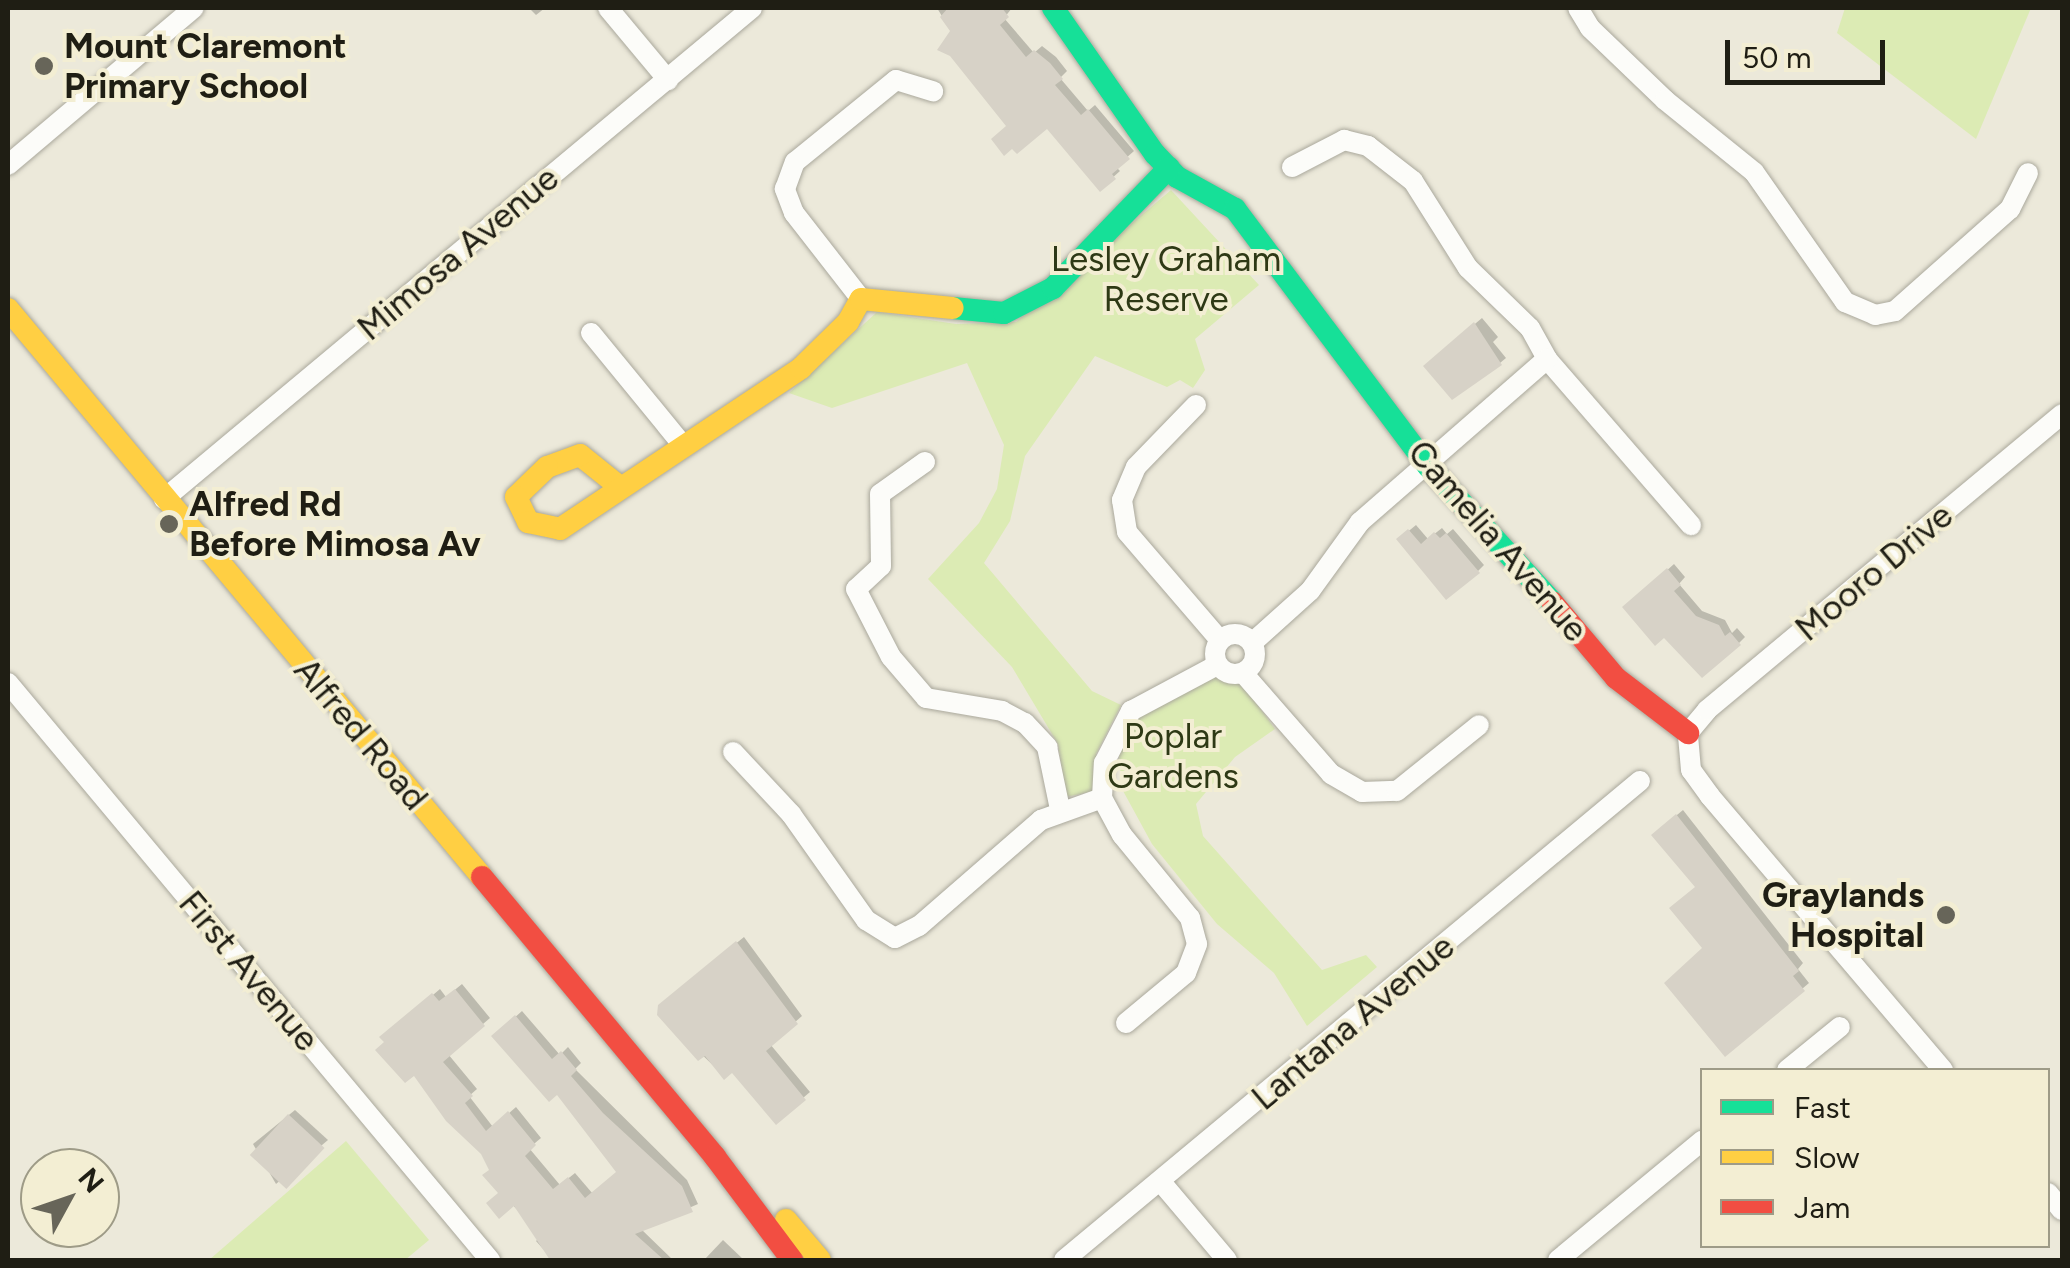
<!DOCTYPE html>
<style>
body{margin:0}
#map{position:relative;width:2070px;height:1268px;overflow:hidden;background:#ece9da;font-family:Figtree,sans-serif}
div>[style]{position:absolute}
.green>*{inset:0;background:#dcebb4}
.shadow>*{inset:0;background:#0003}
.building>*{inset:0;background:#d7d2c7;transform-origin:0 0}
.roads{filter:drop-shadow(0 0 2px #aaa89c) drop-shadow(0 0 2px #aaa89c)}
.street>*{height:20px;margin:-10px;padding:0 10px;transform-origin:10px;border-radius:10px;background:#fcfcf9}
.street>.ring{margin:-10px;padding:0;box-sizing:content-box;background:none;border:20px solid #fcfcf9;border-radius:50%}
.fast>*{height:22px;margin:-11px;padding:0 11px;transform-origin:11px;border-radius:11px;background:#16e098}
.slow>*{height:22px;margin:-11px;padding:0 11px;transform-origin:11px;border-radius:11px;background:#ffcf43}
.jam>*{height:22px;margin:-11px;padding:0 11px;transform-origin:11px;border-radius:11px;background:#f24e42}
.dots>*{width:28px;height:28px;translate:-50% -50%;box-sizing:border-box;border:5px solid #f3eed3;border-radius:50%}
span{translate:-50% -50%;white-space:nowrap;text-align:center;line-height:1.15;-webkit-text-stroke:8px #f3eed3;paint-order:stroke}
.poi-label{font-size:35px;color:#1f1e14;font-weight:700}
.left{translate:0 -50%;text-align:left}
.right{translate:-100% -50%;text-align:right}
.street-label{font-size:35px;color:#1f1e14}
.park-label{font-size:35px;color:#2e3915}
.frame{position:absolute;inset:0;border:10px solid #1f1e14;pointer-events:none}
.legend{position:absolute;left:1700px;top:1068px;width:350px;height:180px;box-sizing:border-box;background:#f3eed3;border:2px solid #9e9b87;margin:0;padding:12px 18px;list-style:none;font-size:30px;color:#1f1e14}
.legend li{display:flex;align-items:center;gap:20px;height:50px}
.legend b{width:50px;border:2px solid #9e9b87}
.north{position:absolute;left:20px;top:1148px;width:100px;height:100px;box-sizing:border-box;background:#f3eed3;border:2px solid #9e9b87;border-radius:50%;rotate:50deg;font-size:28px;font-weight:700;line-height:40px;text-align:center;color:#1f1e14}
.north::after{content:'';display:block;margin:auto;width:35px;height:45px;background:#676559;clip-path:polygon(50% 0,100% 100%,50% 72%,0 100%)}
.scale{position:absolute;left:1725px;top:40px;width:160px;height:45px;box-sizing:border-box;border:5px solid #1f1e14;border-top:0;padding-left:12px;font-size:30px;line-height:35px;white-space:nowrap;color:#1f1e14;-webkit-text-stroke:8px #f3eed3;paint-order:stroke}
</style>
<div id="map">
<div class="green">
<div style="clip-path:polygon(1845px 8px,2031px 8px,1976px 139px,1837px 33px)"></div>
<div style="clip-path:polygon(1171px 190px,1259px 285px,1195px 339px,1205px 370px,1193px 388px,1180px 380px,1167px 387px,1095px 356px,1025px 456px,1010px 521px,984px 563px,1092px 691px,1121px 705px,1096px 754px,1095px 791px,1066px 797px,1058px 744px,1012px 667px,928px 579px,979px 523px,997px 489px,1004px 445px,967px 363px,832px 408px,789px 393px,877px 312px,956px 324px,1016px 322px)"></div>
<div style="clip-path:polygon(1208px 669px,1241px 682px,1275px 729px,1235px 757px,1196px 804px,1203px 836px,1322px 970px,1366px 955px,1377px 967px,1307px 1026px,1274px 973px,1217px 924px,1152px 844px,1122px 789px,1119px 755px,1137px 716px)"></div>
<div style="clip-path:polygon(346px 1141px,429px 1240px,405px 1260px,209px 1260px)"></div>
</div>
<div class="shadow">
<div style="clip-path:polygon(529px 8px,545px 8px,536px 15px)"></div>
<div style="clip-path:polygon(937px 8px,1012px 8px,1004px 18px,1034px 53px,1042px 46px,1056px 57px,1067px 71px,1060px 78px,1088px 111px,1095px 105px,1134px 151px,1116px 167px,1120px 171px,1100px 189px,1047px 125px,1009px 126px)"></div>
<div style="clip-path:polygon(1482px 318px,1498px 337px,1493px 342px,1506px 358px,1500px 363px,1432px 360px)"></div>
<div style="clip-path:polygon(1416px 525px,1428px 539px,1442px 528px,1447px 534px,1453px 529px,1484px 565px,1478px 571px,1399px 539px)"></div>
<div style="clip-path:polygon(1674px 564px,1685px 577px,1679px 584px,1702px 611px,1725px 620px,1732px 633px,1737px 628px,1745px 637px,1739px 643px,1665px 634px,1626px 607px)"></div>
<div style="clip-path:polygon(1683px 810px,1803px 963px,1798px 969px,1809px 983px,1726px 1054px,1698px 887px,1660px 829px)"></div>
<div style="clip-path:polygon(744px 937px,802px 1016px,770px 1044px,810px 1092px,776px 1121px,733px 1069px,724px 1076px,660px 1014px,667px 999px)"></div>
<div style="clip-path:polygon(462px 984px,490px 1018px,448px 1054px,477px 1089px,469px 1096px,493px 1127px,516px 1107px,541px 1138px,529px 1148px,560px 1185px,575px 1173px,593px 1194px,619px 1172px,557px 1092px,494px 1036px,522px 1011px,560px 1055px,568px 1047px,581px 1063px,575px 1069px,687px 1180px,698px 1204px,641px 1229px,673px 1260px,553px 1260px,536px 1241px,542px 1235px,501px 1193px,483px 1153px,387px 1042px,389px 1032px,440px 989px,446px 997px)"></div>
<div style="clip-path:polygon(295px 1110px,328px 1140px,276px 1184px,253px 1144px)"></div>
<div style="clip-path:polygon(723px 1240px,744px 1260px,704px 1260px)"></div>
</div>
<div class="building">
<div style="clip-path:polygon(948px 8px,1002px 8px,1009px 17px,1000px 25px,1026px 57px,1034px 50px,1050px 63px,1063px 79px,1055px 85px,1081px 115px,1088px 109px,1130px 159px,1112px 174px,1116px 179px,1100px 192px,1047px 129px,1017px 154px,1012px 149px,1004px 156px,991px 139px,1006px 126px,950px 56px,937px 50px,950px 31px,940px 17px)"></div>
<div style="clip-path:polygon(1474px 322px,1502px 365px,1452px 400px,1423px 366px)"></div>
<div style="clip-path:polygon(1408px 529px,1421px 544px,1434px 532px,1440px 538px,1446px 533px,1480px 573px,1446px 600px,1396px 539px)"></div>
<div style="clip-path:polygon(1667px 568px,1681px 585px,1674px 591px,1696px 616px,1719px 625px,1725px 636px,1730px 632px,1741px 645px,1702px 678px,1664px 638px,1655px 646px,1622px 607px)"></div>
<div style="clip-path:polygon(1676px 814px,1799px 971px,1793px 976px,1805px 991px,1725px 1057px,1664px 983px,1702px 948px,1669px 908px,1695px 887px,1651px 835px)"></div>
<div style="clip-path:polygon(736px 941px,798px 1024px,766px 1051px,806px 1100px,776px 1125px,732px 1073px,724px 1080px,705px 1056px,698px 1061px,657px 1015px,658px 1005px)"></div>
<div style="clip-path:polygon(455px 989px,485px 1026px,443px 1062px,473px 1096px,465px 1103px,486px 1131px,508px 1111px,536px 1145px,525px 1156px,553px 1189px,568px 1177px,585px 1198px,616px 1172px,557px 1095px,549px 1102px,491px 1036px,515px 1015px,552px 1059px,561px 1051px,577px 1070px,571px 1076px,603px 1113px,682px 1186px,693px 1212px,635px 1234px,664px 1260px,550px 1260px,514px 1206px,499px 1219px,486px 1203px,498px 1193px,482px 1175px,489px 1170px,481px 1154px,446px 1121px,414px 1076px,405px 1083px,375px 1050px,384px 1042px,379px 1037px,432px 993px,439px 1001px)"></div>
<div style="left:288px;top:1114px;width:50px;height:56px;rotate:43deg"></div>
</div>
<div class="roads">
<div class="street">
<div style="left:608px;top:8px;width:94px;rotate:50.2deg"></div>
<div style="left:1578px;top:8px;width:23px;rotate:59deg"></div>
<div style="left:1590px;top:28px;width:104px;rotate:43.8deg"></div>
<div style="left:1665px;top:100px;width:114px;rotate:39deg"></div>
<div style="left:1754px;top:172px;width:159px;rotate:55deg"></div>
<div style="left:1845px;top:302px;width:33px;rotate:23deg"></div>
<div style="left:1875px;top:315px;width:20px;rotate:-11deg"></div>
<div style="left:1895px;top:311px;width:154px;rotate:-41.6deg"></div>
<div style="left:2010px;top:209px;width:40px;rotate:-63.4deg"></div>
<div style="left:8px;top:165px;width:243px;rotate:-40.2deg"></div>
<div style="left:1292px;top:167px;width:59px;rotate:-27.4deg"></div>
<div style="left:1344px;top:140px;width:25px;rotate:14deg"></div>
<div style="left:1368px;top:146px;width:57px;rotate:37.9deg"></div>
<div style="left:1413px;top:181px;width:103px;rotate:57.7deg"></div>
<div style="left:1468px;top:268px;width:86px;rotate:44.1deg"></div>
<div style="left:1530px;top:328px;width:35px;rotate:61deg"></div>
<div style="left:1547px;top:359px;width:220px;rotate:49.1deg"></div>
<div style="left:861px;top:299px;width:109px;rotate:-127.9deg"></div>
<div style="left:794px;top:213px;width:26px;rotate:-111deg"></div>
<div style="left:785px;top:189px;width:29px;rotate:-70deg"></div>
<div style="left:795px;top:162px;width:130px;rotate:-39.1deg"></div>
<div style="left:896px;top:80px;width:39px;rotate:17deg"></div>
<div style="left:591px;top:333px;width:144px;rotate:50.7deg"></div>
<div style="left:1196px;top:405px;width:86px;rotate:134.1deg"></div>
<div style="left:1136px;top:467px;width:36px;rotate:113deg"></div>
<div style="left:1122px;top:500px;width:32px;rotate:81deg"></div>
<div style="left:1127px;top:532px;width:143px;rotate:49.3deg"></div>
<div style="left:925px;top:462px;width:55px;rotate:144.6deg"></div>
<div style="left:880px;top:494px;width:72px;rotate:89.2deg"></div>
<div style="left:881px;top:566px;width:34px;rotate:137deg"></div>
<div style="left:856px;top:589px;width:76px;rotate:62.8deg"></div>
<div style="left:891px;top:657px;width:54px;rotate:49.5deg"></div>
<div style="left:926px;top:698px;width:77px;rotate:9.7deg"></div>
<div style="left:1002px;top:711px;width:26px;rotate:28deg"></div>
<div style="left:1025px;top:723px;width:33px;rotate:47deg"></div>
<div style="left:1047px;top:747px;width:63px;rotate:78.2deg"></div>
<div style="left:164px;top:499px;width:766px;rotate:-39.86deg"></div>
<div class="ring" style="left:1215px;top:634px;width:20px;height:20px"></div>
<div style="left:1252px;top:643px;width:78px;rotate:-41.9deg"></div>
<div style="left:1310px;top:591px;width:85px;rotate:-54.1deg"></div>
<div style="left:1360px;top:522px;width:248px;rotate:-41.1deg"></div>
<div style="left:1243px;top:673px;width:134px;rotate:48.9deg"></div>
<div style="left:1331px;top:774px;width:36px;rotate:30deg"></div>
<div style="left:1362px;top:792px;width:35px;rotate:-2deg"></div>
<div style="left:1397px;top:791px;width:105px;rotate:-38.8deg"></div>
<div style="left:8px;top:683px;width:752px;rotate:50.13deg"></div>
<div style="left:733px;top:752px;width:85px;rotate:46.9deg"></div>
<div style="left:791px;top:814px;width:130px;rotate:54.7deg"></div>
<div style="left:866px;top:920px;width:34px;rotate:32deg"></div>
<div style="left:895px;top:938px;width:27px;rotate:-27deg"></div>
<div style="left:919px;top:926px;width:162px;rotate:-41deg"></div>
<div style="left:1041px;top:820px;width:65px;rotate:-19.8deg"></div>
<div style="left:1126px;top:1023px;width:78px;rotate:-39.8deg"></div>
<div style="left:1186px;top:973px;width:31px;rotate:-69deg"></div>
<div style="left:1197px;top:944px;width:27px;rotate:-105deg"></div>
<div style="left:1190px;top:918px;width:107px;rotate:-129.3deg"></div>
<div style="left:1122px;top:835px;width:42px;rotate:-118.4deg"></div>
<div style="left:1102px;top:798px;width:35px;rotate:-87deg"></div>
<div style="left:1104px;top:763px;width:59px;rotate:-62.6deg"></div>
<div style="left:1131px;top:711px;width:98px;rotate:-28.1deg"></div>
<div style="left:1787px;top:1070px;width:68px;rotate:-39.1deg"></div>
<div style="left:1943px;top:1070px;width:360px;rotate:-130.4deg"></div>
<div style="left:1710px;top:796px;width:32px;rotate:-126deg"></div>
<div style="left:1691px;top:770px;width:37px;rotate:-95deg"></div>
<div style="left:1688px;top:733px;width:30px;rotate:-50deg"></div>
<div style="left:1707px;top:710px;width:462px;rotate:-39.8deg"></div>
<div style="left:1161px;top:1182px;width:102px;rotate:49.8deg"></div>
<div style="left:2048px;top:1193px;width:22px;rotate:51deg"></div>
<div style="left:1064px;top:1260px;width:749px;rotate:-39.75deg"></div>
<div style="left:1558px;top:1260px;width:187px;rotate:-39.6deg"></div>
</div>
<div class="fast">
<div style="left:1053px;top:8px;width:178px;rotate:55.1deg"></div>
<div style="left:1155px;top:154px;width:32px;rotate:46deg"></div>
<div style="left:1177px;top:177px;width:66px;rotate:28.9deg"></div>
<div style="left:1235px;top:209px;width:321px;rotate:53.1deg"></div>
<div style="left:1428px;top:466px;width:184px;rotate:47.6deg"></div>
<div style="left:953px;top:308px;width:51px;rotate:5.6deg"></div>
<div style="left:1004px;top:313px;width:55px;rotate:-27deg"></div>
<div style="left:1053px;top:288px;width:167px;rotate:-46deg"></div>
</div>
<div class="slow">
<div style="left:8px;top:309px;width:740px;rotate:50.15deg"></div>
<div style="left:620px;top:487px;width:51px;rotate:-141.3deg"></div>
<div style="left:580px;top:455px;width:35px;rotate:160deg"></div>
<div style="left:547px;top:467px;width:43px;rotate:135.9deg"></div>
<div style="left:516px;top:497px;width:28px;rotate:64deg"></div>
<div style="left:528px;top:522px;width:33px;rotate:12deg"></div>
<div style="left:560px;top:529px;width:290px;rotate:-33.7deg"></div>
<div style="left:801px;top:368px;width:66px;rotate:-44.4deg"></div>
<div style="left:848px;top:322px;width:26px;rotate:-61deg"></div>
<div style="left:861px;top:299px;width:92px;rotate:5.6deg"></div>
<div style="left:786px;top:1220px;width:52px;rotate:49.6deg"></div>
</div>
<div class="jam">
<div style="left:1552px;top:602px;width:99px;rotate:49.9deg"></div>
<div style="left:1616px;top:678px;width:91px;rotate:37.4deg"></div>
<div style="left:482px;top:877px;width:364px;rotate:50.2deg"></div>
<div style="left:715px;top:1157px;width:129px;rotate:53.2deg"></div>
</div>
</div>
<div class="dots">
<div style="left:44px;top:66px;background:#676559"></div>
<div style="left:169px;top:524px;background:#676559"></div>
<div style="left:1946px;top:915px;background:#676559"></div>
</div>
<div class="poi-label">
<span class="left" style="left:64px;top:66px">Mount Claremont<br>Primary School</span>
<span class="left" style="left:189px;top:524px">Alfred Rd<br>Before Mimosa Av</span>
<span class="right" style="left:1924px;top:915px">Graylands<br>Hospital</span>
</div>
<div class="street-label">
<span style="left:458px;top:253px;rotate:-40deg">Mimosa Avenue</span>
<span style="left:1498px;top:541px;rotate:49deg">Camelia Avenue</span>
<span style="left:1874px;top:572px;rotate:-40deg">Mooro Drive</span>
<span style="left:361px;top:734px;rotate:50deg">Alfred Road</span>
<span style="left:249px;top:971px;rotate:50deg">First Avenue</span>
<span style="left:1353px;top:1022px;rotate:-40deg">Lantana Avenue</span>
</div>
<div class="park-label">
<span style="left:1166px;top:279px">Lesley Graham<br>Reserve</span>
<span style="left:1173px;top:756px">Poplar<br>Gardens</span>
</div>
<div class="frame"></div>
<ul class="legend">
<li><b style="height:12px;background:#16e098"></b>Fast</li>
<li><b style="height:12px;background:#ffcf43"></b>Slow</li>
<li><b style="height:12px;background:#f24e42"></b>Jam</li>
</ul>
<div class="north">N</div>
<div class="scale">50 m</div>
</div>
